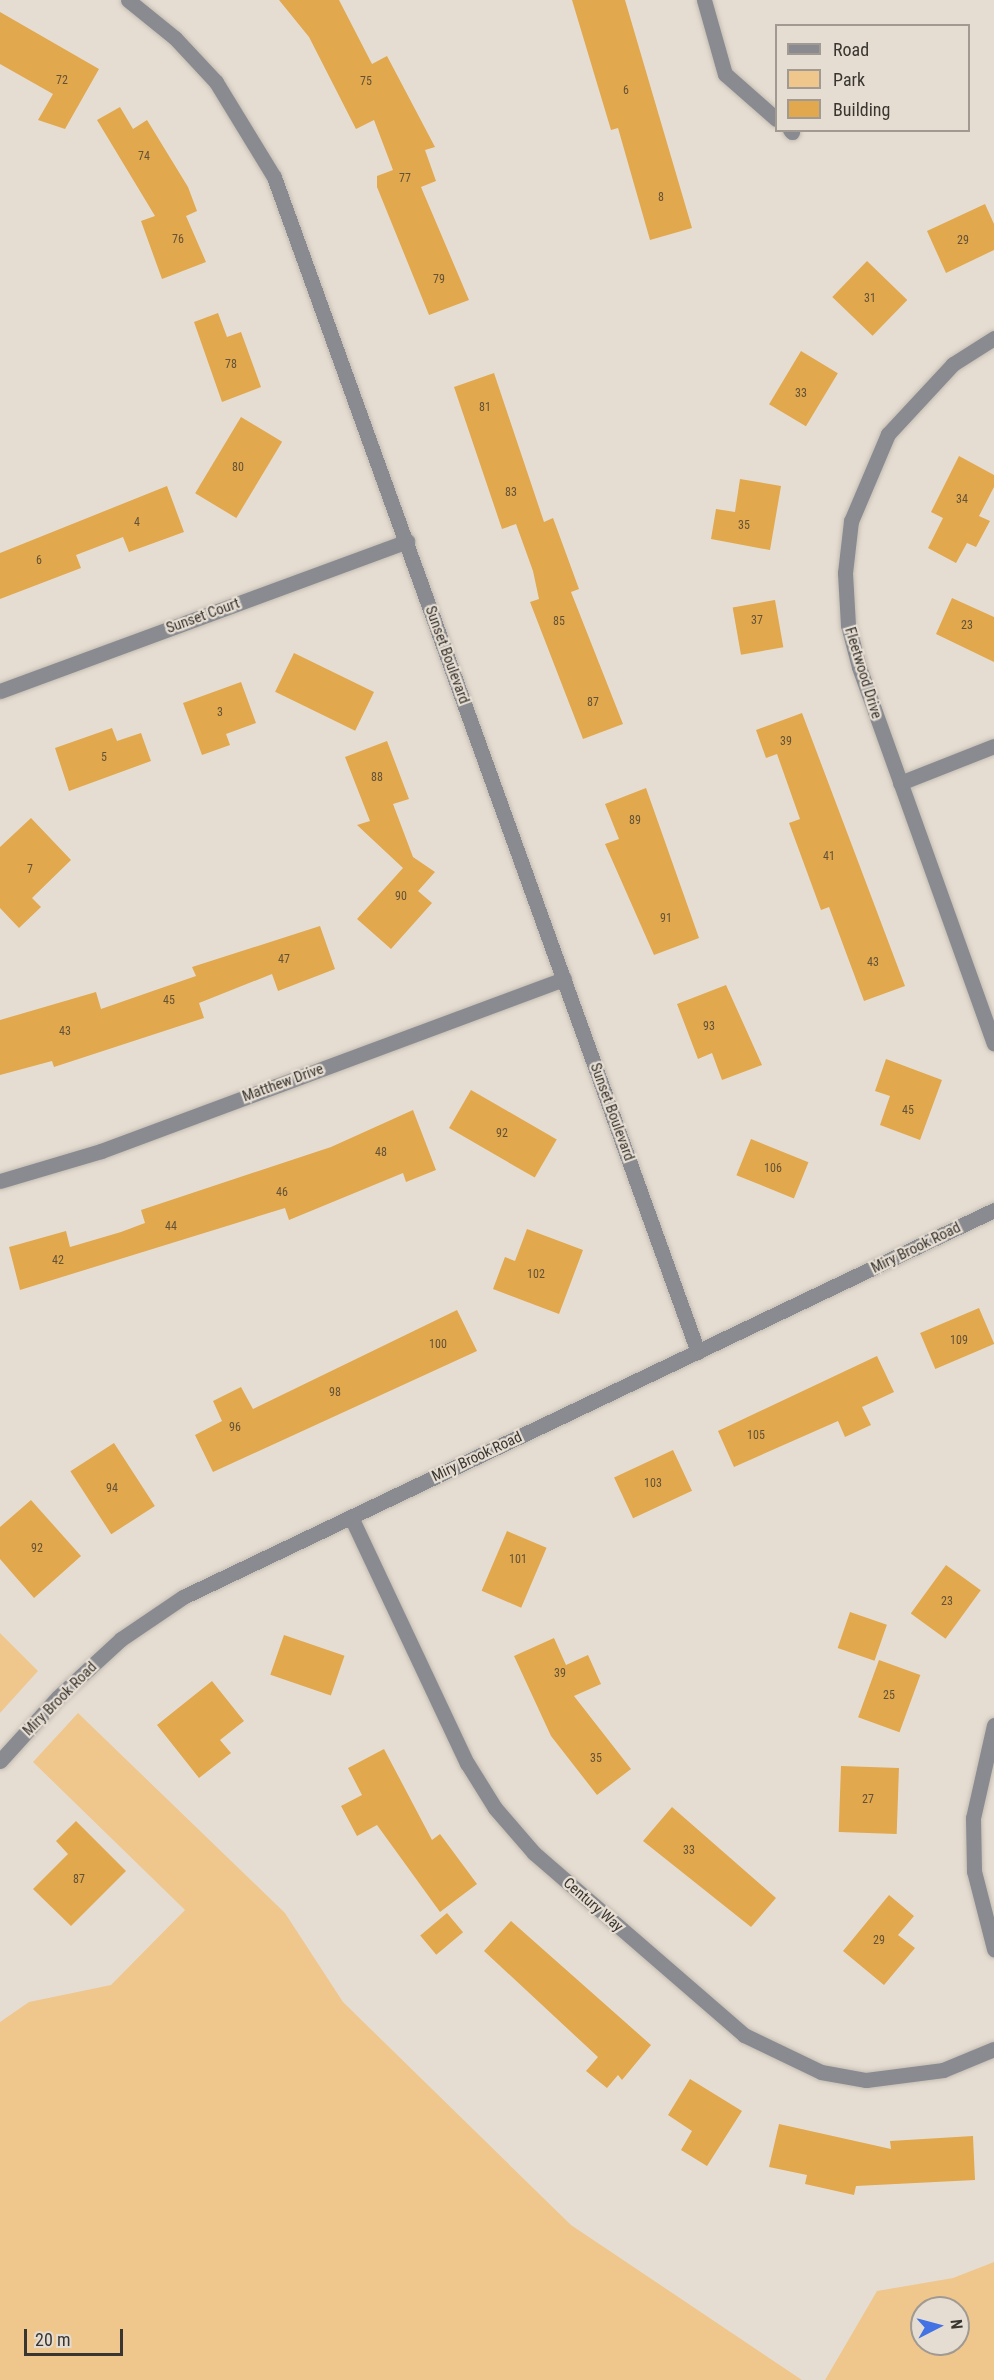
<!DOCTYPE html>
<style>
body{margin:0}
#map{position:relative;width:994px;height:2380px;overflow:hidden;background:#e6ddd2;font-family:"Roboto Condensed",sans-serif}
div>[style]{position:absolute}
.green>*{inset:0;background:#efc78d}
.building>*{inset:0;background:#e1a84e;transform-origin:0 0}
.roads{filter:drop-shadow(0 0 2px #c3bcb2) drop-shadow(0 0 2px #c3bcb2)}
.minor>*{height:15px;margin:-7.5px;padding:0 7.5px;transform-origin:7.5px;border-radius:7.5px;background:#898b91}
span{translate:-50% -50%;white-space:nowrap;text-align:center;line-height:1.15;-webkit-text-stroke:4.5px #e6ddd2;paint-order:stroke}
.number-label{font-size:12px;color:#635238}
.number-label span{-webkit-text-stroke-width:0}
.street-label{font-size:15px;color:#393631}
.legend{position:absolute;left:775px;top:24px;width:195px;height:108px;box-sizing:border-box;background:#e6ddd2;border:2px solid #a19a92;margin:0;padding:8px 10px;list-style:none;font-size:18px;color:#393631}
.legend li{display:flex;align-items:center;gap:12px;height:30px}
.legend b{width:30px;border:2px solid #a19a92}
.north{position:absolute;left:910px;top:2296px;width:60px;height:60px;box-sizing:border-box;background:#e6ddd2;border:2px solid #a19a92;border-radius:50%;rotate:84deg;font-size:16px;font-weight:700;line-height:24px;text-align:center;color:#393631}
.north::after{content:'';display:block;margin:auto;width:21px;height:27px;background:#4272e3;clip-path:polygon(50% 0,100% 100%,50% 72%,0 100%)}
.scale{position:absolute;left:24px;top:2329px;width:99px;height:27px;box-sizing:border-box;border:3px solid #393631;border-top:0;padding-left:8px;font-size:18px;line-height:21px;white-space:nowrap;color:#393631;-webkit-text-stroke:4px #e6ddd2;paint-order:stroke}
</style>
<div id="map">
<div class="green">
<div style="clip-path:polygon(0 1633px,38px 1671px,0 1713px)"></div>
<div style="clip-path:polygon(78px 1713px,285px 1913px,343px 2002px,571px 2225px,802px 2380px,0 2380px,0 2022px,29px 2002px,111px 1985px,185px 1910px,33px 1762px)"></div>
<div style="clip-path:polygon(evenodd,994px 2262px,994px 2380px,825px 2380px,877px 2291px,953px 2278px,994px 2262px,922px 2308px,958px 2308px,958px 2344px,922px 2344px,922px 2308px)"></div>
</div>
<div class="building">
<div style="clip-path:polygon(279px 0,339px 0,372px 64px,387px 56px,435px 147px,425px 150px,436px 181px,421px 187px,469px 300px,429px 315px,377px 187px,377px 176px,393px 170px,374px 120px,356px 129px,309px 37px)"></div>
<div style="clip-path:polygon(572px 0,625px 0,692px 228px,650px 240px,618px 128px,611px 130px)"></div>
<div style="clip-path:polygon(0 12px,99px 69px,65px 129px,38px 120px,53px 94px,0 64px)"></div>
<div style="clip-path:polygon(120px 107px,133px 129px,147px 120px,188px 187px,197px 211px,186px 216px,206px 262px,162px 279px,141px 221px,155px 216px,97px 120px)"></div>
<div style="clip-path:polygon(985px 204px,994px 224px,994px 250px,946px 273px,927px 231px)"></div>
<div style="left:867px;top:261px;width:56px;height:50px;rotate:44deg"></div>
<div style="clip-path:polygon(218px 313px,227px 337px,241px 332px,261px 387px,222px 402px,194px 322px)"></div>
<div style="left:801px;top:351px;width:43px;height:62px;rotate:31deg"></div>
<div style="clip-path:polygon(494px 373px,544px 522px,553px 518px,579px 589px,571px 592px,623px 724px,583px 739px,530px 602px,539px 599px,533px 571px,516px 524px,502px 529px,454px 387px)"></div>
<div style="left:241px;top:417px;width:48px;height:89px;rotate:31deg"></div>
<div style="clip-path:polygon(959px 456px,994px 475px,994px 487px,979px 516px,990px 521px,976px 547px,967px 543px,956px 563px,928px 548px,943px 518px,931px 512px)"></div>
<div style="clip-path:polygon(740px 479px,781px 486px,770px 550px,711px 539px,716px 509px,735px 512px)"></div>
<div style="clip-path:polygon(167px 486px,184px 532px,129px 552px,123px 537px,76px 555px,81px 568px,0 599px,0 553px)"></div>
<div style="clip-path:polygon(952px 598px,994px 617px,994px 662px,936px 634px)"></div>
<div style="left:775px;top:600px;width:48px;height:43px;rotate:80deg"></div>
<div style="left:294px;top:653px;width:89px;height:43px;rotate:26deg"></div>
<div style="clip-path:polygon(241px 682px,256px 723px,226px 734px,230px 745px,202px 755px,183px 703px)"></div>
<div style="clip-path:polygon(802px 713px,905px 986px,864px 1001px,829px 907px,821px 910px,789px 823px,800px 819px,777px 754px,766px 758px,756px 730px)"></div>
<div style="clip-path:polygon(112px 728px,117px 741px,141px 733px,151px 761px,69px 791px,55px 748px)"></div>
<div style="clip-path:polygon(387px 741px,409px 799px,393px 804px,413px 857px,435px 872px,418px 891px,432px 903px,391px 949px,357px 919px,403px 868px,357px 825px,370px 821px,345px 757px)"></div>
<div style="clip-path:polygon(646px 788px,699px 938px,654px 955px,605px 844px,619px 839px,605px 804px)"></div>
<div style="clip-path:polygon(31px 818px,71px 860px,32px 898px,41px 907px,19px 928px,0 908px,0 847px)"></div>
<div style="clip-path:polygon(320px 926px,335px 969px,278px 991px,272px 974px,199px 1003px,204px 1018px,54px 1067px,52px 1061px,0 1075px,0 1020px,96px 992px,101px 1009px,196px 976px,192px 967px)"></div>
<div style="clip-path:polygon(726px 985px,762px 1065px,722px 1080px,712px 1053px,698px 1059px,677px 1004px)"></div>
<div style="clip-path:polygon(886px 1059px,942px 1080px,920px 1140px,880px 1125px,890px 1096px,875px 1091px)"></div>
<div style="left:471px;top:1090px;width:99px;height:44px;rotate:30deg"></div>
<div style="clip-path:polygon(413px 1110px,436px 1170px,406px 1182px,403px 1173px,289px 1220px,285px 1208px,20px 1290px,9px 1247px,66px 1231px,70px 1247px,121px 1232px,145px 1223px,141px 1210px,331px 1147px)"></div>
<div style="left:751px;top:1139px;width:62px;height:39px;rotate:22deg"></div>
<div style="clip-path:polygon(527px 1229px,583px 1250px,559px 1314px,493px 1289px,505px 1257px,515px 1261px)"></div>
<div style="left:979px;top:1308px;width:39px;height:64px;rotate:67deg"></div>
<div style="clip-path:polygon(457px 1310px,477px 1351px,213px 1472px,195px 1435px,222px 1421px,213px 1401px,241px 1387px,253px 1409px)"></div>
<div style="clip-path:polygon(877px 1356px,894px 1392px,862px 1407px,871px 1425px,845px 1437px,838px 1421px,734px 1467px,718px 1431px)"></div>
<div style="left:114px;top:1443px;width:75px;height:52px;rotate:57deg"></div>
<div style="left:673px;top:1450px;width:45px;height:65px;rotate:65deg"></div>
<div style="clip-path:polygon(31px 1500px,81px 1556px,34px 1598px,0 1559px,0 1527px)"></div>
<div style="left:507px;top:1531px;width:43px;height:65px;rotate:23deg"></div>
<div style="left:946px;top:1565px;width:43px;height:60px;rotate:36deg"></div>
<div style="left:850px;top:1612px;width:39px;height:38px;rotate:19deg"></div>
<div style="left:284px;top:1635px;width:64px;height:42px;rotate:19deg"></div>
<div style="clip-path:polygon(554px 1638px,566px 1665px,588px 1655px,601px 1684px,574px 1696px,631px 1769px,597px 1795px,551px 1736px,514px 1656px)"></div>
<div style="left:879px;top:1660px;width:44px;height:61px;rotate:20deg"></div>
<div style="clip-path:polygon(212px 1681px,244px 1721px,220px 1740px,231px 1753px,199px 1778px,157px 1725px)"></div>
<div style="clip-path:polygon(384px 1749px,432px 1840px,440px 1834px,477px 1884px,440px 1912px,377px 1825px,357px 1836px,341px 1806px,362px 1795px,348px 1768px)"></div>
<div style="left:841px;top:1766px;width:58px;height:66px;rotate:2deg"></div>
<div style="clip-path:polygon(672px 1807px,776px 1898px,751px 1927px,643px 1841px)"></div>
<div style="clip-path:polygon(76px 1821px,126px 1871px,71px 1926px,33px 1889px,68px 1854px,56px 1841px)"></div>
<div style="clip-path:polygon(889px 1895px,914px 1916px,898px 1935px,915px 1948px,884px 1985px,843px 1951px)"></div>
<div style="left:447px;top:1913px;width:25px;height:35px;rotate:50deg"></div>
<div style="clip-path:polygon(511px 1921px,651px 2045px,622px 2080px,618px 2075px,607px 2088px,586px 2071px,598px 2057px,484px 1951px)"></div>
<div style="clip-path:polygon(690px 2079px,742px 2111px,707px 2166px,681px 2150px,692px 2131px,668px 2115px)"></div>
<div style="clip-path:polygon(779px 2124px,891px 2149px,890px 2141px,973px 2136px,975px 2180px,856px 2186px,854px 2195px,805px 2184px,807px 2175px,769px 2167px)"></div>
</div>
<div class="roads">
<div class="minor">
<div style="left:128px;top:0;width:60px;rotate:39deg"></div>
<div style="left:175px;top:38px;width:60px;rotate:47deg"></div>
<div style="left:216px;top:82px;width:111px;rotate:58.6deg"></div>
<div style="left:274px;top:177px;width:1249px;rotate:70.16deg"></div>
<div style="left:704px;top:0;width:77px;rotate:74.2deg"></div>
<div style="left:725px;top:74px;width:68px;rotate:41.4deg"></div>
<div style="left:790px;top:130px;width:3px;rotate:45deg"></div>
<div style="left:994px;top:338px;width:49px;rotate:147.6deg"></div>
<div style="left:953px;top:364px;width:96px;rotate:132.9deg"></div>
<div style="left:888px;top:434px;width:95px;rotate:113deg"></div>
<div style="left:851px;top:521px;width:52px;rotate:96.6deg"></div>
<div style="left:845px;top:573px;width:52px;rotate:86.7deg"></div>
<div style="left:848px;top:625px;width:43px;rotate:75.3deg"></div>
<div style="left:859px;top:667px;width:400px;rotate:70.3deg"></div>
<div style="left:0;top:691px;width:434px;rotate:-20.2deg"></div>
<div style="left:900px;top:783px;width:101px;rotate:-21.5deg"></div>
<div style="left:0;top:1181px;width:105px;rotate:-16.5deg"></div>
<div style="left:101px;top:1151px;width:494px;rotate:-20.4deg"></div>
<div style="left:351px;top:1517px;width:272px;rotate:64.8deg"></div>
<div style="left:467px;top:1763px;width:53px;rotate:58.1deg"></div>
<div style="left:495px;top:1808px;width:60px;rotate:49.1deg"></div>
<div style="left:534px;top:1853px;width:278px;rotate:40.9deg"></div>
<div style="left:744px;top:2035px;width:85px;rotate:25.7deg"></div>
<div style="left:821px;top:2072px;width:46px;rotate:10.1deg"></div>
<div style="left:866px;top:2080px;width:78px;rotate:-7.4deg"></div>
<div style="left:943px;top:2070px;width:55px;rotate:-22.4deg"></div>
<div style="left:994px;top:1725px;width:95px;rotate:102.7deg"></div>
<div style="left:973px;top:1818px;width:53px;rotate:88.9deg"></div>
<div style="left:974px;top:1871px;width:81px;rotate:75.6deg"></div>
<div style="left:0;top:1761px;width:86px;rotate:-47.8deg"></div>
<div style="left:58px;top:1697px;width:86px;rotate:-42.6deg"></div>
<div style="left:121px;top:1639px;width:75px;rotate:-34.1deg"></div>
<div style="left:183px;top:1597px;width:899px;rotate:-25.51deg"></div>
</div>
</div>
<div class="number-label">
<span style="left:62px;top:81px">72</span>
<span style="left:366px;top:82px">75</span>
<span style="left:626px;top:91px">6</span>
<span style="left:144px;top:157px">74</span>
<span style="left:405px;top:179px">77</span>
<span style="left:661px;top:198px">8</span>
<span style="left:178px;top:240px">76</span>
<span style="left:963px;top:241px">29</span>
<span style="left:439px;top:280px">79</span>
<span style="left:870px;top:299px">31</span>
<span style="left:231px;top:365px">78</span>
<span style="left:801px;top:394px">33</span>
<span style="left:485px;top:408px">81</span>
<span style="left:238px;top:468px">80</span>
<span style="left:511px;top:493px">83</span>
<span style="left:962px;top:500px">34</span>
<span style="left:137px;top:523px">4</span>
<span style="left:744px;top:526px">35</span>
<span style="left:39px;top:561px">6</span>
<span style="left:757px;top:621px">37</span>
<span style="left:559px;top:622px">85</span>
<span style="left:967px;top:626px">23</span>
<span style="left:593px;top:703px">87</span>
<span style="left:220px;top:713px">3</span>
<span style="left:786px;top:742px">39</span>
<span style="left:104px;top:758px">5</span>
<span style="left:377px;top:778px">88</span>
<span style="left:635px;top:821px">89</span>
<span style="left:829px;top:857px">41</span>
<span style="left:30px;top:870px">7</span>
<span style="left:401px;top:897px">90</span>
<span style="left:666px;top:919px">91</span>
<span style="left:284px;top:960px">47</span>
<span style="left:873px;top:963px">43</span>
<span style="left:169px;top:1001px">45</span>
<span style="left:709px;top:1027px">93</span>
<span style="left:65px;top:1032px">43</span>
<span style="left:908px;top:1111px">45</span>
<span style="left:502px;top:1134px">92</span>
<span style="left:381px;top:1153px">48</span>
<span style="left:773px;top:1169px">106</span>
<span style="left:282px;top:1193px">46</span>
<span style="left:171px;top:1227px">44</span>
<span style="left:58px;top:1261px">42</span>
<span style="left:536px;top:1275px">102</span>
<span style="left:959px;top:1341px">109</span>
<span style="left:438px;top:1345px">100</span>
<span style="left:335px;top:1393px">98</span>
<span style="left:235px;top:1428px">96</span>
<span style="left:756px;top:1436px">105</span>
<span style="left:653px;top:1484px">103</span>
<span style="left:112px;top:1489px">94</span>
<span style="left:37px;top:1549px">92</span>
<span style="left:518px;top:1560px">101</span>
<span style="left:947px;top:1602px">23</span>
<span style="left:560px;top:1674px">39</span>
<span style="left:889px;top:1696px">25</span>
<span style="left:596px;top:1759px">35</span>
<span style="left:868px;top:1800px">27</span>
<span style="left:689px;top:1851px">33</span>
<span style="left:79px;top:1880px">87</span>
<span style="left:879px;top:1941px">29</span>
</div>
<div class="street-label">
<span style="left:203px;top:616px;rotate:-20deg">Sunset Court</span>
<span style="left:447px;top:655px;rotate:70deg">Sunset Boulevard</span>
<span style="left:863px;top:673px;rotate:73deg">Fleetwood Drive</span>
<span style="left:283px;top:1083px;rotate:-20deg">Matthew Drive</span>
<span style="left:612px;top:1112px;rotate:70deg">Sunset Boulevard</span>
<span style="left:916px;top:1248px;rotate:-26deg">Miry Brook Road</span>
<span style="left:477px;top:1457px;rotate:-25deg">Miry Brook Road</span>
<span style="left:60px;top:1699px;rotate:-45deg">Miry Brook Road</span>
<span style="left:593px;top:1905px;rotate:41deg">Century Way</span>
</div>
<ul class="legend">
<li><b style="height:8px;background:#898b91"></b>Road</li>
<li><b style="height:16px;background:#efc78d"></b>Park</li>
<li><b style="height:16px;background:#e1a84e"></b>Building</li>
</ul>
<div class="north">N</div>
<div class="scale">20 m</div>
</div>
